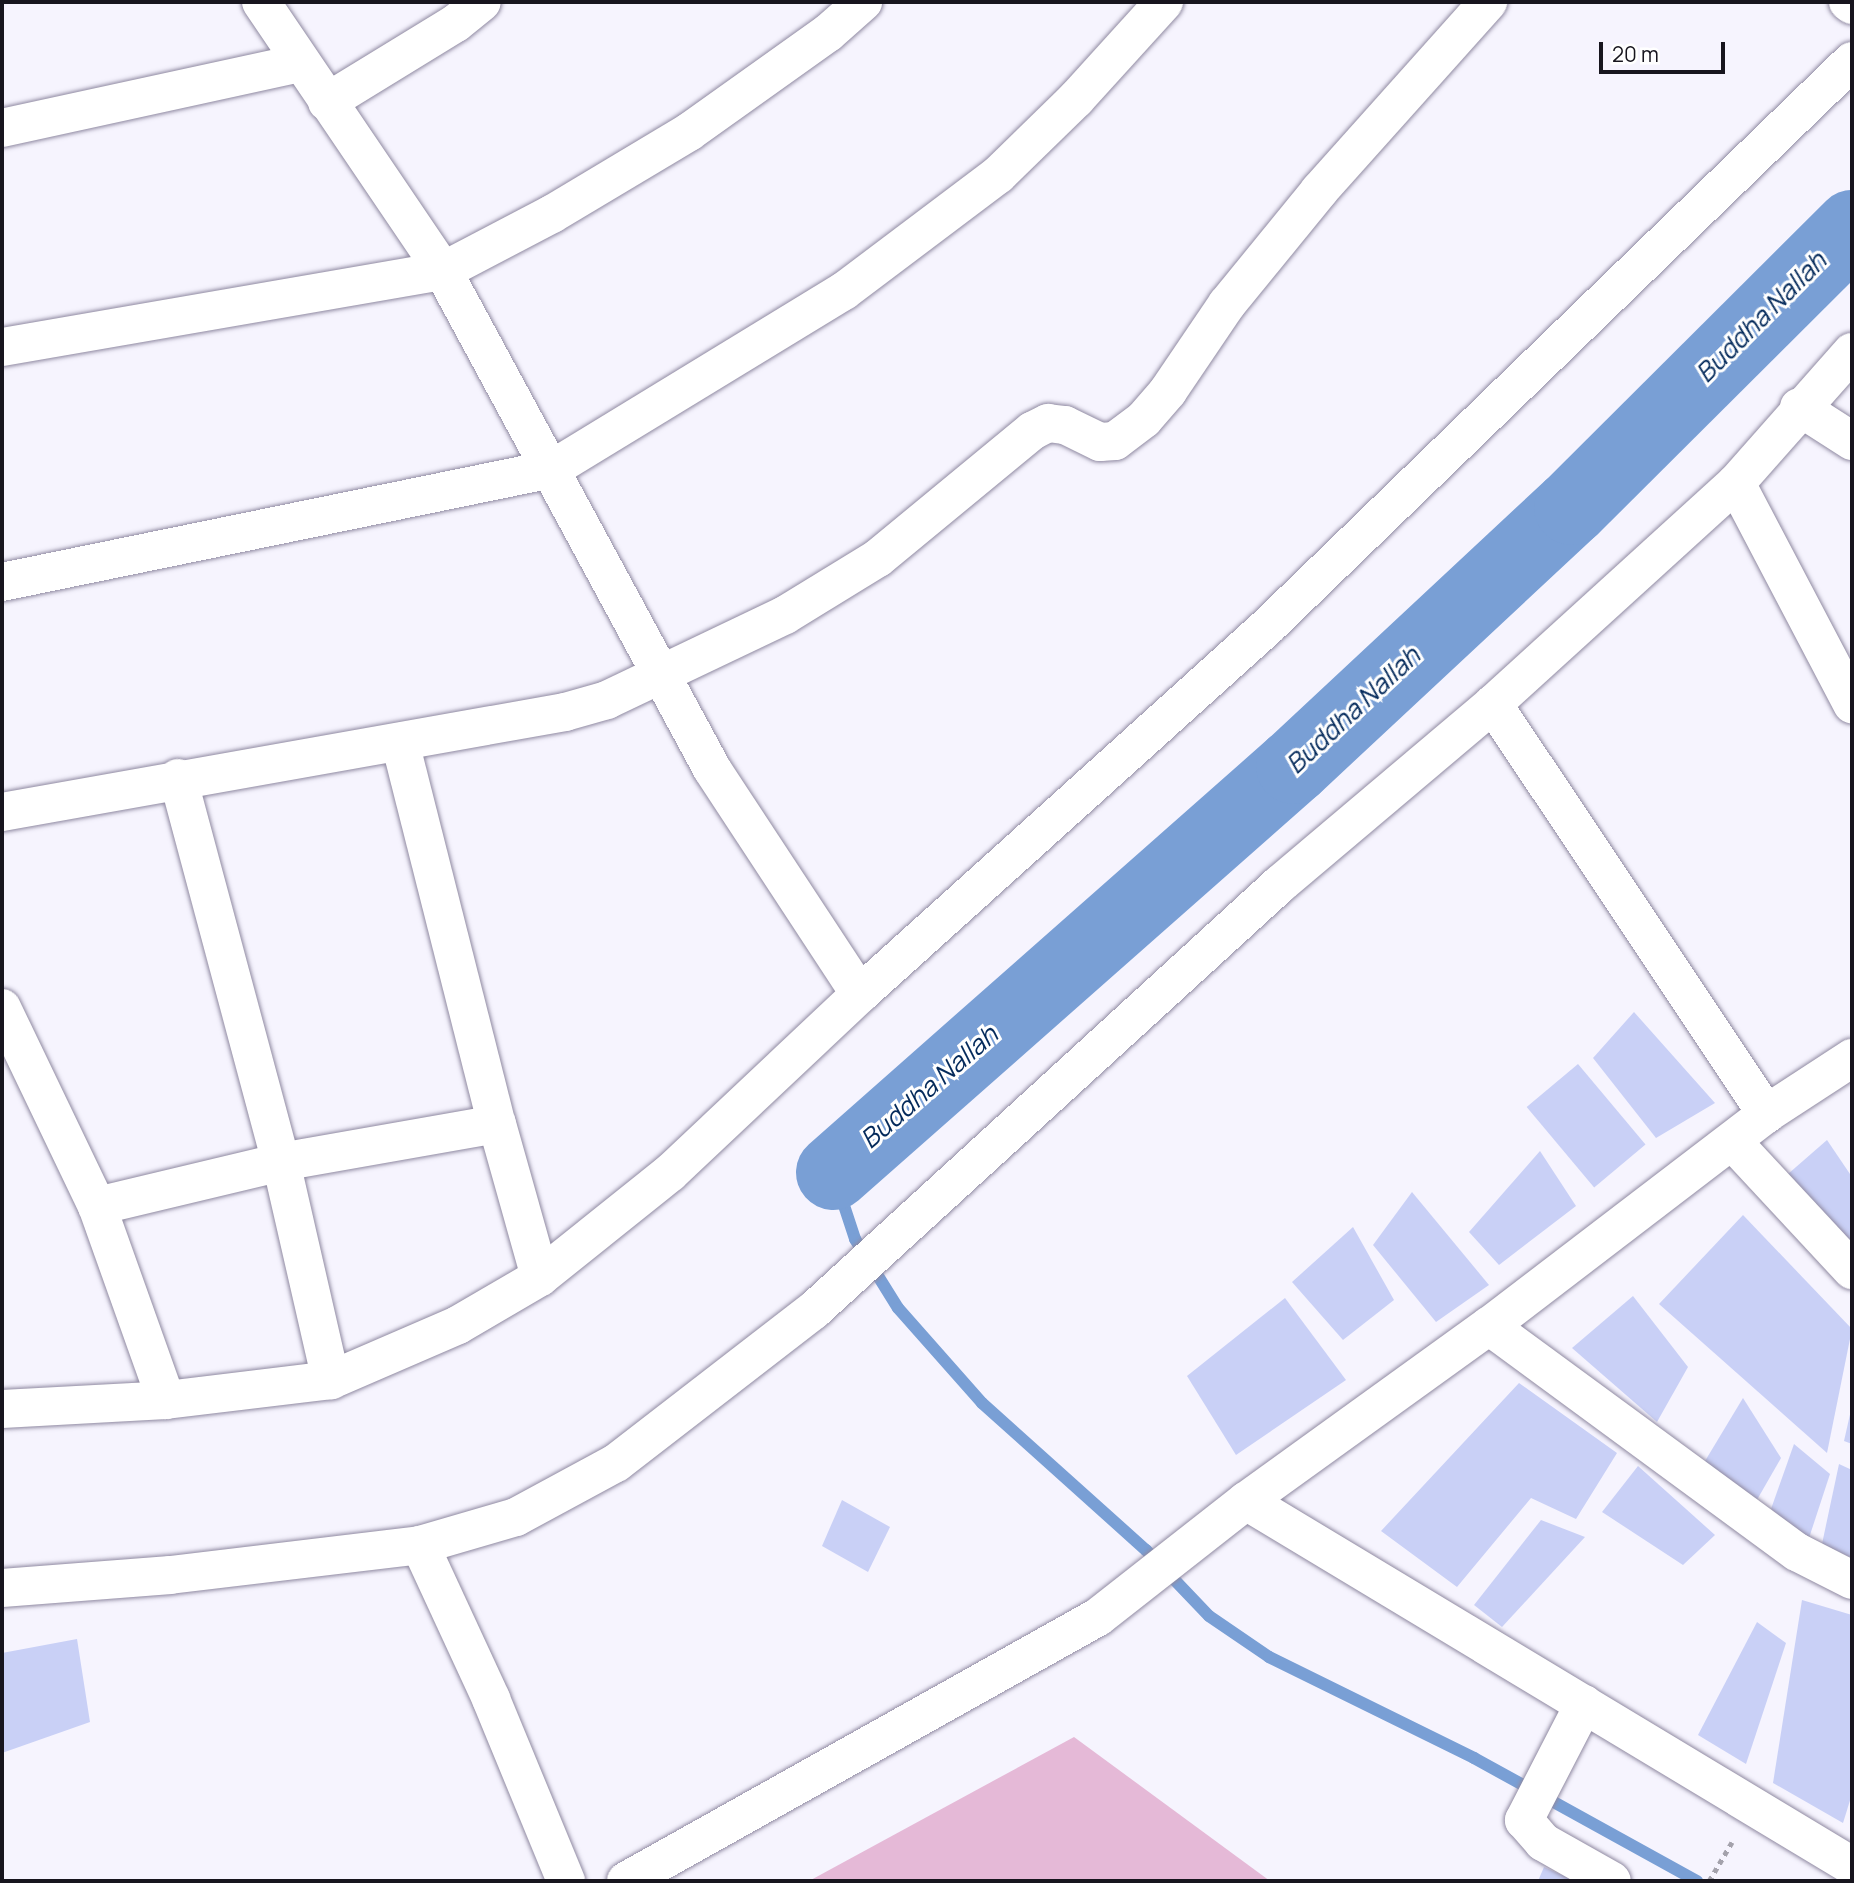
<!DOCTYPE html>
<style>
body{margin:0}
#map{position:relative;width:1854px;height:1883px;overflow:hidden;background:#f6f4fe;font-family:Manrope,sans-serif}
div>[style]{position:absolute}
.green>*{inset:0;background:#e5b9d7}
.stream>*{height:12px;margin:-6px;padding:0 6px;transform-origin:6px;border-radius:6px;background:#799fd5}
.river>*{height:75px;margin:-37.5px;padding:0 37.5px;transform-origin:37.5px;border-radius:37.5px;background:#799fd5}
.building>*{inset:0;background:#c9d0f6;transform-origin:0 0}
.path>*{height:4.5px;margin-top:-2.25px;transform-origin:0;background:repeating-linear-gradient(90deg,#a4a2ac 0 5px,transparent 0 10px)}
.roads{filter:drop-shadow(0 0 2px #8f89a1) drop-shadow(0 0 2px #8f89a1)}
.minor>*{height:38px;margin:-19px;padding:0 19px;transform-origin:19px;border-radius:19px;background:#fff}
span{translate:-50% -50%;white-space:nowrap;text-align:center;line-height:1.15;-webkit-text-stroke:6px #fff;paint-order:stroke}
.water-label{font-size:26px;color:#042a5b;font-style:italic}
.frame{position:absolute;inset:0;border:4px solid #17151e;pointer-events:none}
.scale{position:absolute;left:1599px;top:42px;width:126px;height:32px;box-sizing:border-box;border:4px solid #17151e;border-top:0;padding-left:9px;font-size:21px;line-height:24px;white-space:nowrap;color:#17151e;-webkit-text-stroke:5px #fff;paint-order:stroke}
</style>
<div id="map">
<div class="green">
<div style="clip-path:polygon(1074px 1737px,1270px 1881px,809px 1881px)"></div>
</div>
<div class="stream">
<div style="left:833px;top:1172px;width:71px;rotate:71.8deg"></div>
<div style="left:855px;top:1239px;width:81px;rotate:58.1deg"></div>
<div style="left:898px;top:1308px;width:127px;rotate:48.5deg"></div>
<div style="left:982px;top:1403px;width:220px;rotate:41.9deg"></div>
<div style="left:1146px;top:1550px;width:91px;rotate:46.3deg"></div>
<div style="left:1209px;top:1616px;width:73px;rotate:34.3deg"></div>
<div style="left:1269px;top:1657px;width:229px;rotate:26.2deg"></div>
<div style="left:1474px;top:1758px;width:255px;rotate:28.9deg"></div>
</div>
<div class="river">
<div style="left:833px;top:1172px;width:614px;rotate:-41.43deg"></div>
<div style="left:1293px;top:766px;width:380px;rotate:-43deg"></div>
<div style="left:1571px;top:507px;width:397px;rotate:-44.9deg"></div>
</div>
<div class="building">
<div style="clip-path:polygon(1634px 1012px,1715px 1103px,1656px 1138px,1593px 1058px)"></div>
<div style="left:1578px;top:1064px;width:105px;height:67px;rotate:50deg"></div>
<div style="clip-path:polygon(1827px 1140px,1852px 1177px,1852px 1247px,1788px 1174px)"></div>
<div style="clip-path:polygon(1540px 1151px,1576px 1206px,1499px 1265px,1469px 1232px)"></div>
<div style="clip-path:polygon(1412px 1192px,1489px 1285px,1436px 1322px,1373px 1245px)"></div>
<div style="clip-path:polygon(1743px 1215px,1852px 1329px,1827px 1453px,1659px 1304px)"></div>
<div style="clip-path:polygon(1353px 1227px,1394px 1300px,1343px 1340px,1292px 1282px)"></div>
<div style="clip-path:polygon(1633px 1296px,1688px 1367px,1657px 1422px,1572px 1348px)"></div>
<div style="clip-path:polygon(1285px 1298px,1346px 1380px,1236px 1455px,1187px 1376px)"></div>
<div style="clip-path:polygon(1519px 1383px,1617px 1453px,1576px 1519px,1531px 1498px,1457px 1587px,1381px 1531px)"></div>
<div style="clip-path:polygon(1743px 1398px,1781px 1458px,1754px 1505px,1702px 1466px)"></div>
<div style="clip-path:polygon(1851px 1410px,1852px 1410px,1852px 1444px,1844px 1441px)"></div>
<div style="clip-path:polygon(1794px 1444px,1830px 1474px,1808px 1541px,1771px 1509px)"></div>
<div style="clip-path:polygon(1839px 1464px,1852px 1470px,1852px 1558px,1822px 1544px)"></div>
<div style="clip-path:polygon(1638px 1466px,1715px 1535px,1683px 1565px,1602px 1512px)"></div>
<div style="clip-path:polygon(842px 1500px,890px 1527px,868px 1572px,822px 1546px)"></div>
<div style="clip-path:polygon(1541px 1520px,1585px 1537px,1502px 1627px,1474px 1605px)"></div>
<div style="clip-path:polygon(1802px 1600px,1852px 1615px,1852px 1794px,1843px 1823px,1773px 1783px)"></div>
<div style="clip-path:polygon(1757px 1622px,1786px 1643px,1746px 1764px,1698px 1735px)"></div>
<div style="clip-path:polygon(77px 1639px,90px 1722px,2px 1753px,2px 1653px)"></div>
<div style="clip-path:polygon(1544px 1867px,1575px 1881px,1538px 1881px)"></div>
</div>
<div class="path">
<div style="left:1709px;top:1881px;width:45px;rotate:-59.5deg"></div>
</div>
<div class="roads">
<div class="minor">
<div style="left:261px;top:2px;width:325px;rotate:55.9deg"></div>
<div style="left:443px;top:271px;width:566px;rotate:61.62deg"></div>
<div style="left:712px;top:769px;width:269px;rotate:56.7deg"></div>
<div style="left:1848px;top:2px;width:5px;rotate:37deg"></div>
<div style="left:327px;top:102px;width:151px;rotate:-31.5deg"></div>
<div style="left:456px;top:23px;width:33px;rotate:-39deg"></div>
<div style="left:2px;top:128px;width:304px;rotate:-12.3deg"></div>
<div style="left:2px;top:347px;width:448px;rotate:-9.8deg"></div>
<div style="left:443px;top:271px;width:123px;rotate:-27.6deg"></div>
<div style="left:552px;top:214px;width:160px;rotate:-30.9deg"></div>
<div style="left:689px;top:132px;width:171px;rotate:-35.5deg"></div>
<div style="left:828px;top:33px;width:47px;rotate:-41.5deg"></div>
<div style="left:1799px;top:407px;width:63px;rotate:32.7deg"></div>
<div style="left:1736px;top:483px;width:250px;rotate:62.3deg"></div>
<div style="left:2px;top:582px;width:561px;rotate:-11.61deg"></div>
<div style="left:552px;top:469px;width:342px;rotate:-31.4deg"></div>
<div style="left:844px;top:291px;width:193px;rotate:-37deg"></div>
<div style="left:998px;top:175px;width:109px;rotate:-44.3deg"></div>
<div style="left:1076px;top:99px;width:131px;rotate:-47.8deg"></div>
<div style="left:1493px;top:704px;width:493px;rotate:56.3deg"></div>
<div style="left:400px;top:742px;width:394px;rotate:75.8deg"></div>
<div style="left:178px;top:778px;width:398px;rotate:75deg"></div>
<div style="left:281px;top:1162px;width:224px;rotate:77.1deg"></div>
<div style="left:2px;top:812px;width:572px;rotate:-10.07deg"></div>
<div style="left:565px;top:712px;width:44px;rotate:-15.9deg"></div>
<div style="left:607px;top:700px;width:197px;rotate:-25.5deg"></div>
<div style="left:785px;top:615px;width:109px;rotate:-31.5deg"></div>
<div style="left:878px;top:558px;width:200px;rotate:-39.5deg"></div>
<div style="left:1032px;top:431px;width:18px;rotate:-27deg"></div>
<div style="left:1048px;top:423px;width:17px;rotate:7deg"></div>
<div style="left:1065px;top:425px;width:39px;rotate:26deg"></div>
<div style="left:1100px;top:442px;width:15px;rotate:-4deg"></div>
<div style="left:1115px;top:441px;width:36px;rotate:-37deg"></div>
<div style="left:1144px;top:419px;width:37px;rotate:-49deg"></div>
<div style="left:1168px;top:391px;width:105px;rotate:-55.9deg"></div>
<div style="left:1227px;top:304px;width:146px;rotate:-50.8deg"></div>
<div style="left:1319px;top:191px;width:254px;rotate:-48.2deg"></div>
<div style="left:2px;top:1008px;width:220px;rotate:64.4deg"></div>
<div style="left:97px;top:1206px;width:206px;rotate:70.4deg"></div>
<div style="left:1733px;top:1142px;width:175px;rotate:47.1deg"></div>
<div style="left:97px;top:1206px;width:189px;rotate:-13.4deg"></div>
<div style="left:281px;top:1162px;width:219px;rotate:-10deg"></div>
<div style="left:497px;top:1124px;width:159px;rotate:74.3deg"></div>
<div style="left:1489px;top:1326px;width:382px;rotate:36.3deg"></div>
<div style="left:1797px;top:1552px;width:62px;rotate:27deg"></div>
<div style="left:2px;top:1409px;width:164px;rotate:-3.1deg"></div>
<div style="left:166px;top:1400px;width:166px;rotate:-6.9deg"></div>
<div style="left:331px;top:1380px;width:138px;rotate:-23.4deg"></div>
<div style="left:458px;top:1325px;width:95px;rotate:-30.3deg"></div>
<div style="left:540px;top:1277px;width:166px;rotate:-38.7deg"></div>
<div style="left:670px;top:1173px;width:261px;rotate:-43.3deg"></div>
<div style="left:860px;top:994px;width:548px;rotate:-42.04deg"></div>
<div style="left:1267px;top:627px;width:814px;rotate:-44.05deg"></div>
<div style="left:1246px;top:1501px;width:707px;rotate:31.06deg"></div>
<div style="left:420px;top:1545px;width:170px;rotate:65.2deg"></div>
<div style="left:491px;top:1699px;width:197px;rotate:67.6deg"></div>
<div style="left:2px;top:1588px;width:169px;rotate:-4.4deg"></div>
<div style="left:170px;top:1575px;width:252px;rotate:-6.8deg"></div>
<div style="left:420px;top:1545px;width:100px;rotate:-16.3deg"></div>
<div style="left:516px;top:1517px;width:114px;rotate:-28.4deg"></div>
<div style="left:616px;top:1463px;width:249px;rotate:-37.7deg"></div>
<div style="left:813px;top:1311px;width:633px;rotate:-42.44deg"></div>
<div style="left:1280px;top:884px;width:279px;rotate:-40.2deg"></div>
<div style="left:1493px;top:704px;width:328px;rotate:-42.3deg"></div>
<div style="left:1736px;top:483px;width:175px;rotate:-48.5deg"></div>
<div style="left:1584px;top:1704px;width:131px;rotate:117.3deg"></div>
<div style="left:1524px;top:1820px;width:29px;rotate:49deg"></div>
<div style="left:1543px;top:1842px;width:79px;rotate:29.5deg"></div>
<div style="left:626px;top:1881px;width:541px;rotate:-29.22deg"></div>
<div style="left:1098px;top:1617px;width:188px;rotate:-38.1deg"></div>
<div style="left:1246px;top:1501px;width:299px;rotate:-35.8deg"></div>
<div style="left:1489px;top:1326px;width:349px;rotate:-37.4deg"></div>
<div style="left:1766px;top:1114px;width:103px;rotate:-33.1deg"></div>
</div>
</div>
<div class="water-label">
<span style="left:1761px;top:317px;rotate:-45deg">Buddha Nallah</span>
<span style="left:1353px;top:710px;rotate:-43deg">Buddha Nallah</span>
<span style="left:929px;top:1087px;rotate:-41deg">Buddha Nallah</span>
</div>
<div class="frame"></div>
<div class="scale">20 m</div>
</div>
